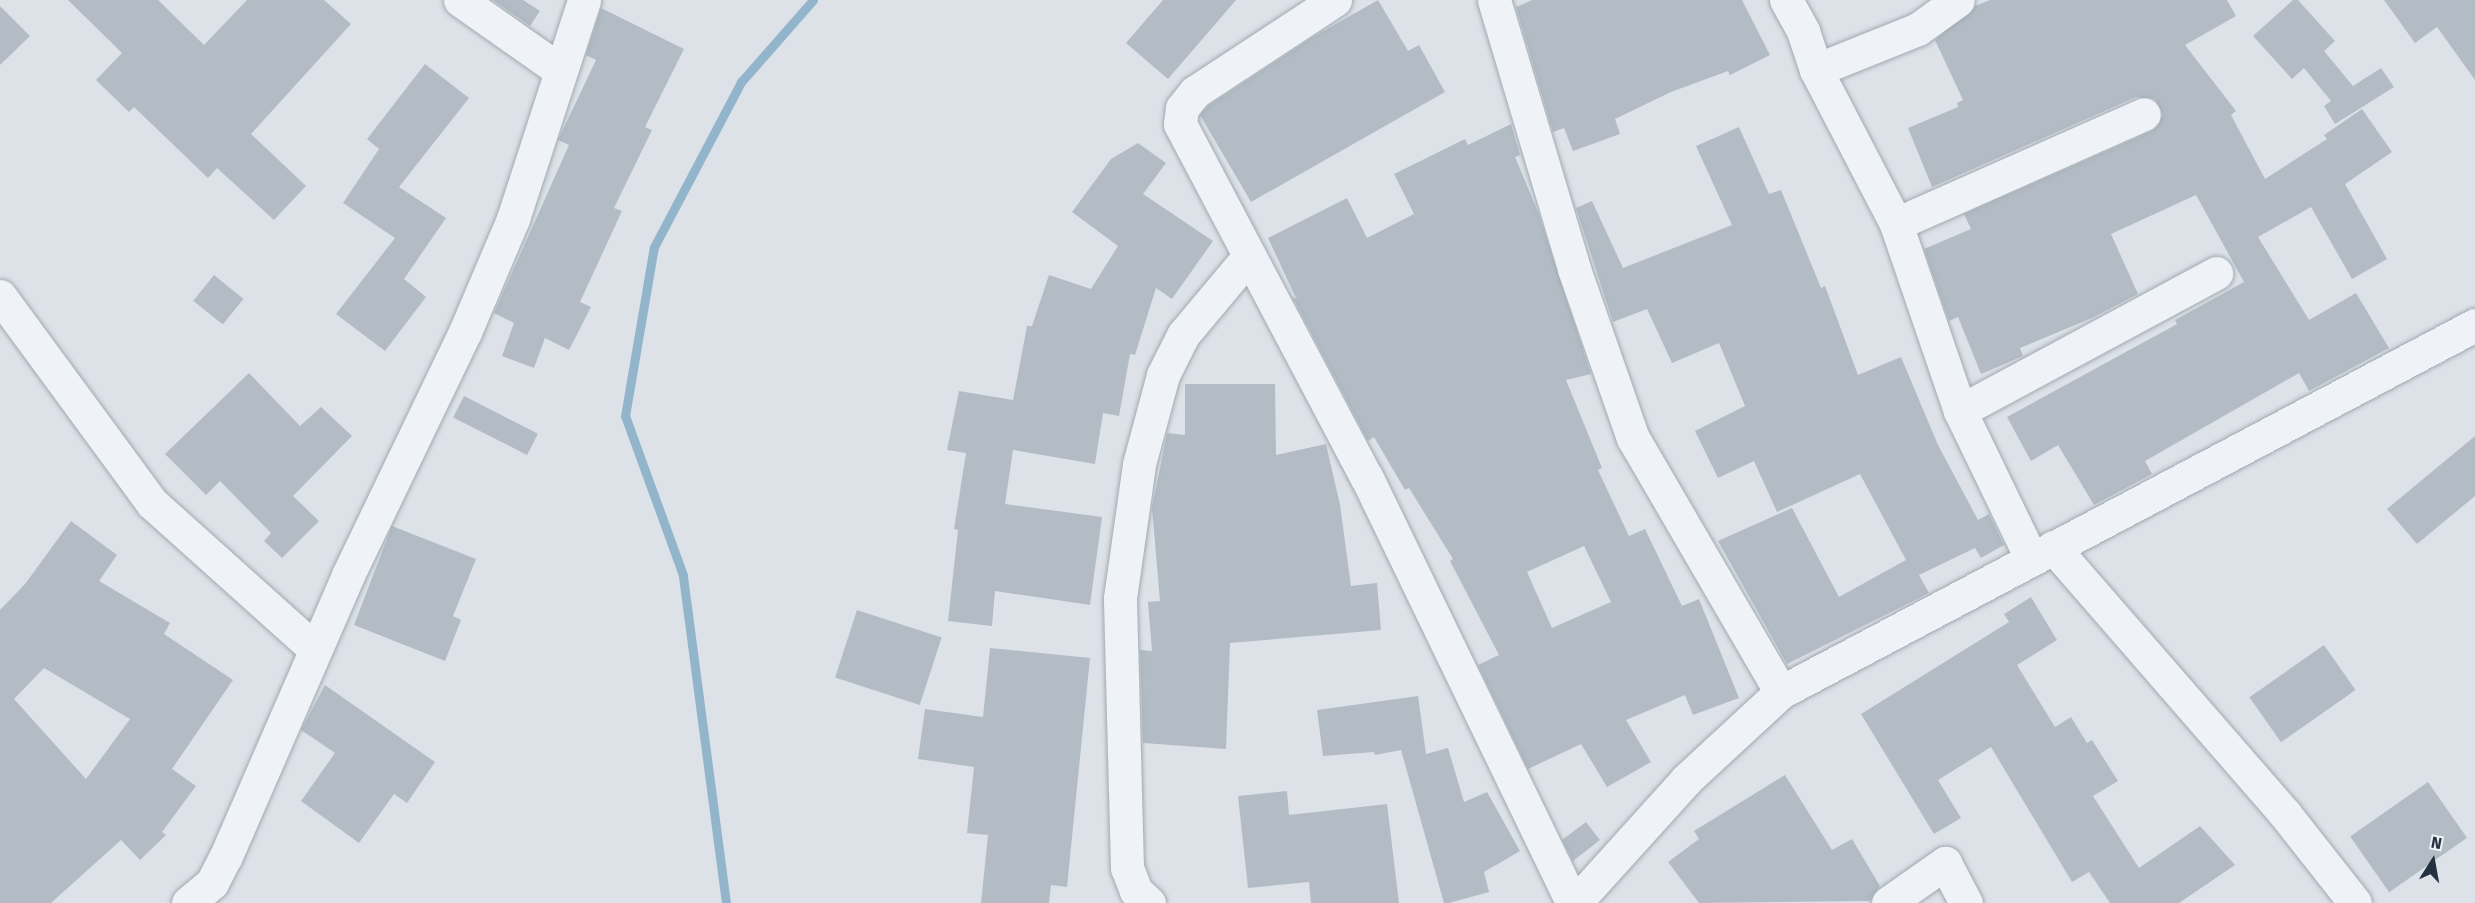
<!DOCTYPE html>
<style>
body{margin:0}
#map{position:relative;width:2475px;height:903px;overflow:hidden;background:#dce2e8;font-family:"Fira Sans",sans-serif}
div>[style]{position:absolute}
.stream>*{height:9px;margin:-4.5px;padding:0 4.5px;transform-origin:4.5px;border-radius:4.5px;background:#93b5cc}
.building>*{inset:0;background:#b3bcc5;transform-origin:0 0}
.roads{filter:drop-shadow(0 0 2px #a1a9b2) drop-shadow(0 0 2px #a1a9b2)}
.minor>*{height:33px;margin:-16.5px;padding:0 16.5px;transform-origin:16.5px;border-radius:16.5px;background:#eff2f6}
span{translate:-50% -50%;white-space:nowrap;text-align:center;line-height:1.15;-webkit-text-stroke:5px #ecf1f6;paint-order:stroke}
.north{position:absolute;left:2403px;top:831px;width:60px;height:60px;-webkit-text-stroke:4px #ecf1f6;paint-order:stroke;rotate:11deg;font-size:16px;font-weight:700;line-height:24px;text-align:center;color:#243140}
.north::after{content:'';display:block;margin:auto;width:21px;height:27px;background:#243140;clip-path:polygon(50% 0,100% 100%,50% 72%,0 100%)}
</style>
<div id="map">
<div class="stream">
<div style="left:726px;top:903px;width:331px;rotate:-97.5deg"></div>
<div style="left:683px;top:575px;width:169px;rotate:-110deg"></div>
<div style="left:625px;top:416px;width:171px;rotate:-80.3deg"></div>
<div style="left:654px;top:247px;width:187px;rotate:-62.2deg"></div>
<div style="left:741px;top:82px;width:109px;rotate:-48.7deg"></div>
</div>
<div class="building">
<div style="clip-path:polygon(68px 0,158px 0,204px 45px,247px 0,324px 0,351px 24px,251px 134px,306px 186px,274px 220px,217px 168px,208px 178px,134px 107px,129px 112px,96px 80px,122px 53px)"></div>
<div style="clip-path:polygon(493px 0,523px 0,540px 11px,530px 26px)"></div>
<div style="clip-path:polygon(1163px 0,1236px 0,1168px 79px,1126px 43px)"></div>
<div style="clip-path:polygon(1378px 0,1408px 51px,1419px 45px,1445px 92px,1251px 202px,1200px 115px,1208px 106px,1313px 37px)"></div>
<div style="clip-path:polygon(1532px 0,1742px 0,1770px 55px,1730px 75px,1728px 71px,1671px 92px,1615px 119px,1620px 134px,1573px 151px,1564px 128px,1553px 132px,1516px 7px)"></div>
<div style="clip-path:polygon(1990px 0,2227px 0,2236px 16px,2185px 45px,2236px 111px,2231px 115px,2265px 179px,2327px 139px,2324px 135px,2362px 109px,2392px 152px,2345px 184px,2387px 259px,2352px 279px,2311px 207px,2258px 237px,2309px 320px,2356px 293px,2389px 348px,2309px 391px,2299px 373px,2145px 461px,2152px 474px,2094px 505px,2058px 445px,2031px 461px,2007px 417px,2177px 324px,2175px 320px,2244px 282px,2196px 195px,2111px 234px,2138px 294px,2092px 318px,2020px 348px,2023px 356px,1981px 374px,1958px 317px,1949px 321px,1924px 249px,1971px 229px,1964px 214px,2152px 131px,2163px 115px,2155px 99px,2136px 97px,1932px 187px,1908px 128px,1958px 107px,1957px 103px,1963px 100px,1935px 40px,1975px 6px)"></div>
<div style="clip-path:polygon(2293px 0,2298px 0,2335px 41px,2324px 51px,2353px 86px,2381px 68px,2394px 87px,2335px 124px,2324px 106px,2331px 101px,2304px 68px,2292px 79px,2253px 36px)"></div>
<div style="clip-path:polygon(2384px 0,2475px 0,2475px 80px,2437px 27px,2415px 43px)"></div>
<div style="clip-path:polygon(0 6px,30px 36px,0 65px)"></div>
<div style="clip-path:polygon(601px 8px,684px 49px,645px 127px,652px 130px,614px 208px,622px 211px,580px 302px,591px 307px,569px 350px,545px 338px,534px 368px,502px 356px,514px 323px,494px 313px,569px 145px,558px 140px,596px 60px,586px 55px)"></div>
<div style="clip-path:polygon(425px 64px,469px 98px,399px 187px,446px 218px,404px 279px,426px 297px,385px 351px,336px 314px,395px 238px,343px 203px,379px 149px,367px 139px)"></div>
<div style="clip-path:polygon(evenodd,1511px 124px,1520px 155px,1515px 157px,1538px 212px,1591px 374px,1566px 380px,1602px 468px,1598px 470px,1629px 536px,1645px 529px,1682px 606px,1699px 599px,1739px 698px,1693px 715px,1685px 695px,1626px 720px,1651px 762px,1607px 787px,1581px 744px,1528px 769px,1478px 665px,1499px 655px,1450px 561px,1453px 559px,1409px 488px,1405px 490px,1374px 437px,1368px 441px,1292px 296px,1297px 300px,1268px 238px,1347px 198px,1367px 238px,1414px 214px,1394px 174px,1465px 139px,1468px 145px,1511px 124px,1584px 546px,1611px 602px,1552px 628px,1527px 572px,1584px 546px)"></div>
<div style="clip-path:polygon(1739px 127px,1769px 194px,1781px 190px,1821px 288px,1825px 286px,1858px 375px,1901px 357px,1938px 445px,1978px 520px,1989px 514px,2004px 545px,1981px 558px,1975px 548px,1919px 575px,1929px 593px,1787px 664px,1718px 541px,1792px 508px,1839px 597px,1906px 560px,1860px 474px,1777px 512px,1754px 461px,1718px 478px,1695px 431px,1745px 406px,1719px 343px,1672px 363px,1647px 309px,1613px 322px,1576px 208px,1592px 201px,1623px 268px,1732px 225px,1696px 146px)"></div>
<div style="clip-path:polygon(1138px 143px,1166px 163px,1143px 194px,1213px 241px,1172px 299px,1156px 288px,1135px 355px,1130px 354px,1119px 416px,1103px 413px,1095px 464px,1013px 450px,1005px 504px,1102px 517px,1090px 605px,995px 591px,992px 626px,948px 621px,958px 530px,954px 529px,966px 453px,947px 450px,959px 391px,1013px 400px,1027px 326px,1032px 326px,1049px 275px,1091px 289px,1118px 246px,1072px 212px,1111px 159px)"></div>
<div style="left:214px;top:275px;width:38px;height:33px;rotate:39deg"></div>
<div style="clip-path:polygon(249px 373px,300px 426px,321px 407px,352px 436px,293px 496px,319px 521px,282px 558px,264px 541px,271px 533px,220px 481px,206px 495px,165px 454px)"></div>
<div style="clip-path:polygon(1185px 384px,1275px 384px,1276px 455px,1326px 444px,1340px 505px,1351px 586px,1377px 583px,1381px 630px,1230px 643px,1226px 749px,1143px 743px,1140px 650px,1152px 651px,1148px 602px,1160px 601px,1152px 508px,1167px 433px,1185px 435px)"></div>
<div style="left:464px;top:396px;width:83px;height:24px;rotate:27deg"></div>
<div style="clip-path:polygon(2475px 436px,2475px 496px,2417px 544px,2387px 509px)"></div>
<div style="clip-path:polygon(evenodd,71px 521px,117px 555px,99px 581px,170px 623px,164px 634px,233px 680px,172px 769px,196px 786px,162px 832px,166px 835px,140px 860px,121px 840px,51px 903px,0 903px,0 610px,25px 584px,71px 521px,44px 668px,130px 719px,86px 779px,14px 699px,44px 668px)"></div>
<div style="clip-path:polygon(392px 526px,476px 559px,453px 616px,461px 620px,445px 661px,354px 625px)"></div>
<div style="clip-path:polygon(2031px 597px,2057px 640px,2017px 665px,2055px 727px,2071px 717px,2087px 743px,2092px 740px,2118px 781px,2093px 796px,2139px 868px,2200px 826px,2235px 865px,2179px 903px,2110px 903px,2089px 872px,2072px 882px,1991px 747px,1938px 780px,1961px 818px,1934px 834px,1861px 714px,2009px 622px,2004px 614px)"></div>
<div style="left:857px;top:610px;width:89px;height:71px;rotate:18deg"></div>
<div style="left:2324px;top:645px;width:55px;height:91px;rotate:55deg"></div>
<div style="clip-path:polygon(990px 648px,1090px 658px,1067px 887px,1051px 885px,1049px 903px,981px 903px,988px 835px,967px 833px,974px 767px,918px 759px,925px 709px,983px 717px)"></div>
<div style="clip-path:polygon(325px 685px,435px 762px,407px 803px,394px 794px,359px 843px,301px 801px,335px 753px,301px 730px)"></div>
<div style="clip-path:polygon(1418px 696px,1426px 754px,1448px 748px,1464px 802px,1487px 792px,1520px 851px,1484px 872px,1489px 892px,1449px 903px,1444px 903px,1401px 750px,1375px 755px,1374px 752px,1323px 756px,1317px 710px)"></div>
<div style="clip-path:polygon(1785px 775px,1832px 850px,1852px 839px,1880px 886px,1870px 901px,1699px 903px,1668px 862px,1699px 839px,1694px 831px)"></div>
<div style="left:2428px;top:782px;width:68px;height:95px;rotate:55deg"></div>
<div style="clip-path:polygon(1287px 791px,1289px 815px,1387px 804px,1399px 903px,1311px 903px,1309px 882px,1248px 888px,1238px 796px)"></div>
<div style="clip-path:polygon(1586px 822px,1600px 840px,1573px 861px,1562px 840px)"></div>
</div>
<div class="roads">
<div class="minor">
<div style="left:460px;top:0;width:120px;rotate:35.1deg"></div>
<div style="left:1335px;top:0;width:168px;rotate:146.7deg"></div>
<div style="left:1195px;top:92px;width:21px;rotate:129deg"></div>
<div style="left:1182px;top:108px;width:16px;rotate:97deg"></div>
<div style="left:1180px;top:124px;width:400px;rotate:62.2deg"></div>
<div style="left:1367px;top:478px;width:472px;rotate:64.2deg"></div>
<div style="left:1494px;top:0;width:281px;rotate:73.4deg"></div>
<div style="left:1574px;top:269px;width:179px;rotate:70.8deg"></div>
<div style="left:1633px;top:438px;width:294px;rotate:59.8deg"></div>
<div style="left:1786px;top:0;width:35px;rotate:61deg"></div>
<div style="left:1803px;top:31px;width:41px;rotate:71.6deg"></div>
<div style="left:1816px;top:70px;width:174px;rotate:62.5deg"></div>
<div style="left:1896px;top:224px;width:198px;rotate:71.1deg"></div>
<div style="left:1960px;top:411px;width:163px;rotate:64.2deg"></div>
<div style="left:1816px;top:70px;width:110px;rotate:-21.9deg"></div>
<div style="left:1918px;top:29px;width:49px;rotate:-35.9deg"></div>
<div style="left:1896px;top:224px;width:271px;rotate:-23.9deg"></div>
<div style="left:0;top:296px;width:257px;rotate:53.7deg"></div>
<div style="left:152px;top:503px;width:219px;rotate:41.9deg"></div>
<div style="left:1960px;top:411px;width:291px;rotate:-28.3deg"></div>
<div style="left:2053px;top:547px;width:354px;rotate:49deg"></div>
<div style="left:2285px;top:814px;width:113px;rotate:51.8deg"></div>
<div style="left:188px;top:903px;width:31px;rotate:-40deg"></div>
<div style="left:212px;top:883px;width:30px;rotate:-63deg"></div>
<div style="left:226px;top:856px;width:306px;rotate:-66.5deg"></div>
<div style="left:348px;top:575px;width:270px;rotate:-64.3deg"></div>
<div style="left:465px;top:332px;width:123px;rotate:-67deg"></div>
<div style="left:513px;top:219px;width:230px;rotate:-72deg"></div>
<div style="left:1149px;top:903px;width:18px;rotate:-137deg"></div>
<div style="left:1136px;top:891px;width:25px;rotate:-111deg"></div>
<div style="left:1127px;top:868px;width:270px;rotate:-91.5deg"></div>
<div style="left:1120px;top:598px;width:135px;rotate:-81.9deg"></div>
<div style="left:1139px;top:464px;width:92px;rotate:-74.9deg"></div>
<div style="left:1163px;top:375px;width:45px;rotate:-63.4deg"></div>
<div style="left:1183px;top:335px;width:103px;rotate:-50.1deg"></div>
<div style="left:1575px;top:903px;width:166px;rotate:-47.9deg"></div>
<div style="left:1686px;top:780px;width:129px;rotate:-42.8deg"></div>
<div style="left:1781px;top:692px;width:785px;rotate:-27.87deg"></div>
<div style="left:1888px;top:903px;width:70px;rotate:-35.1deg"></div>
<div style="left:1945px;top:863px;width:45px;rotate:62.3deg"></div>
</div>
</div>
<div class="north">N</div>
</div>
